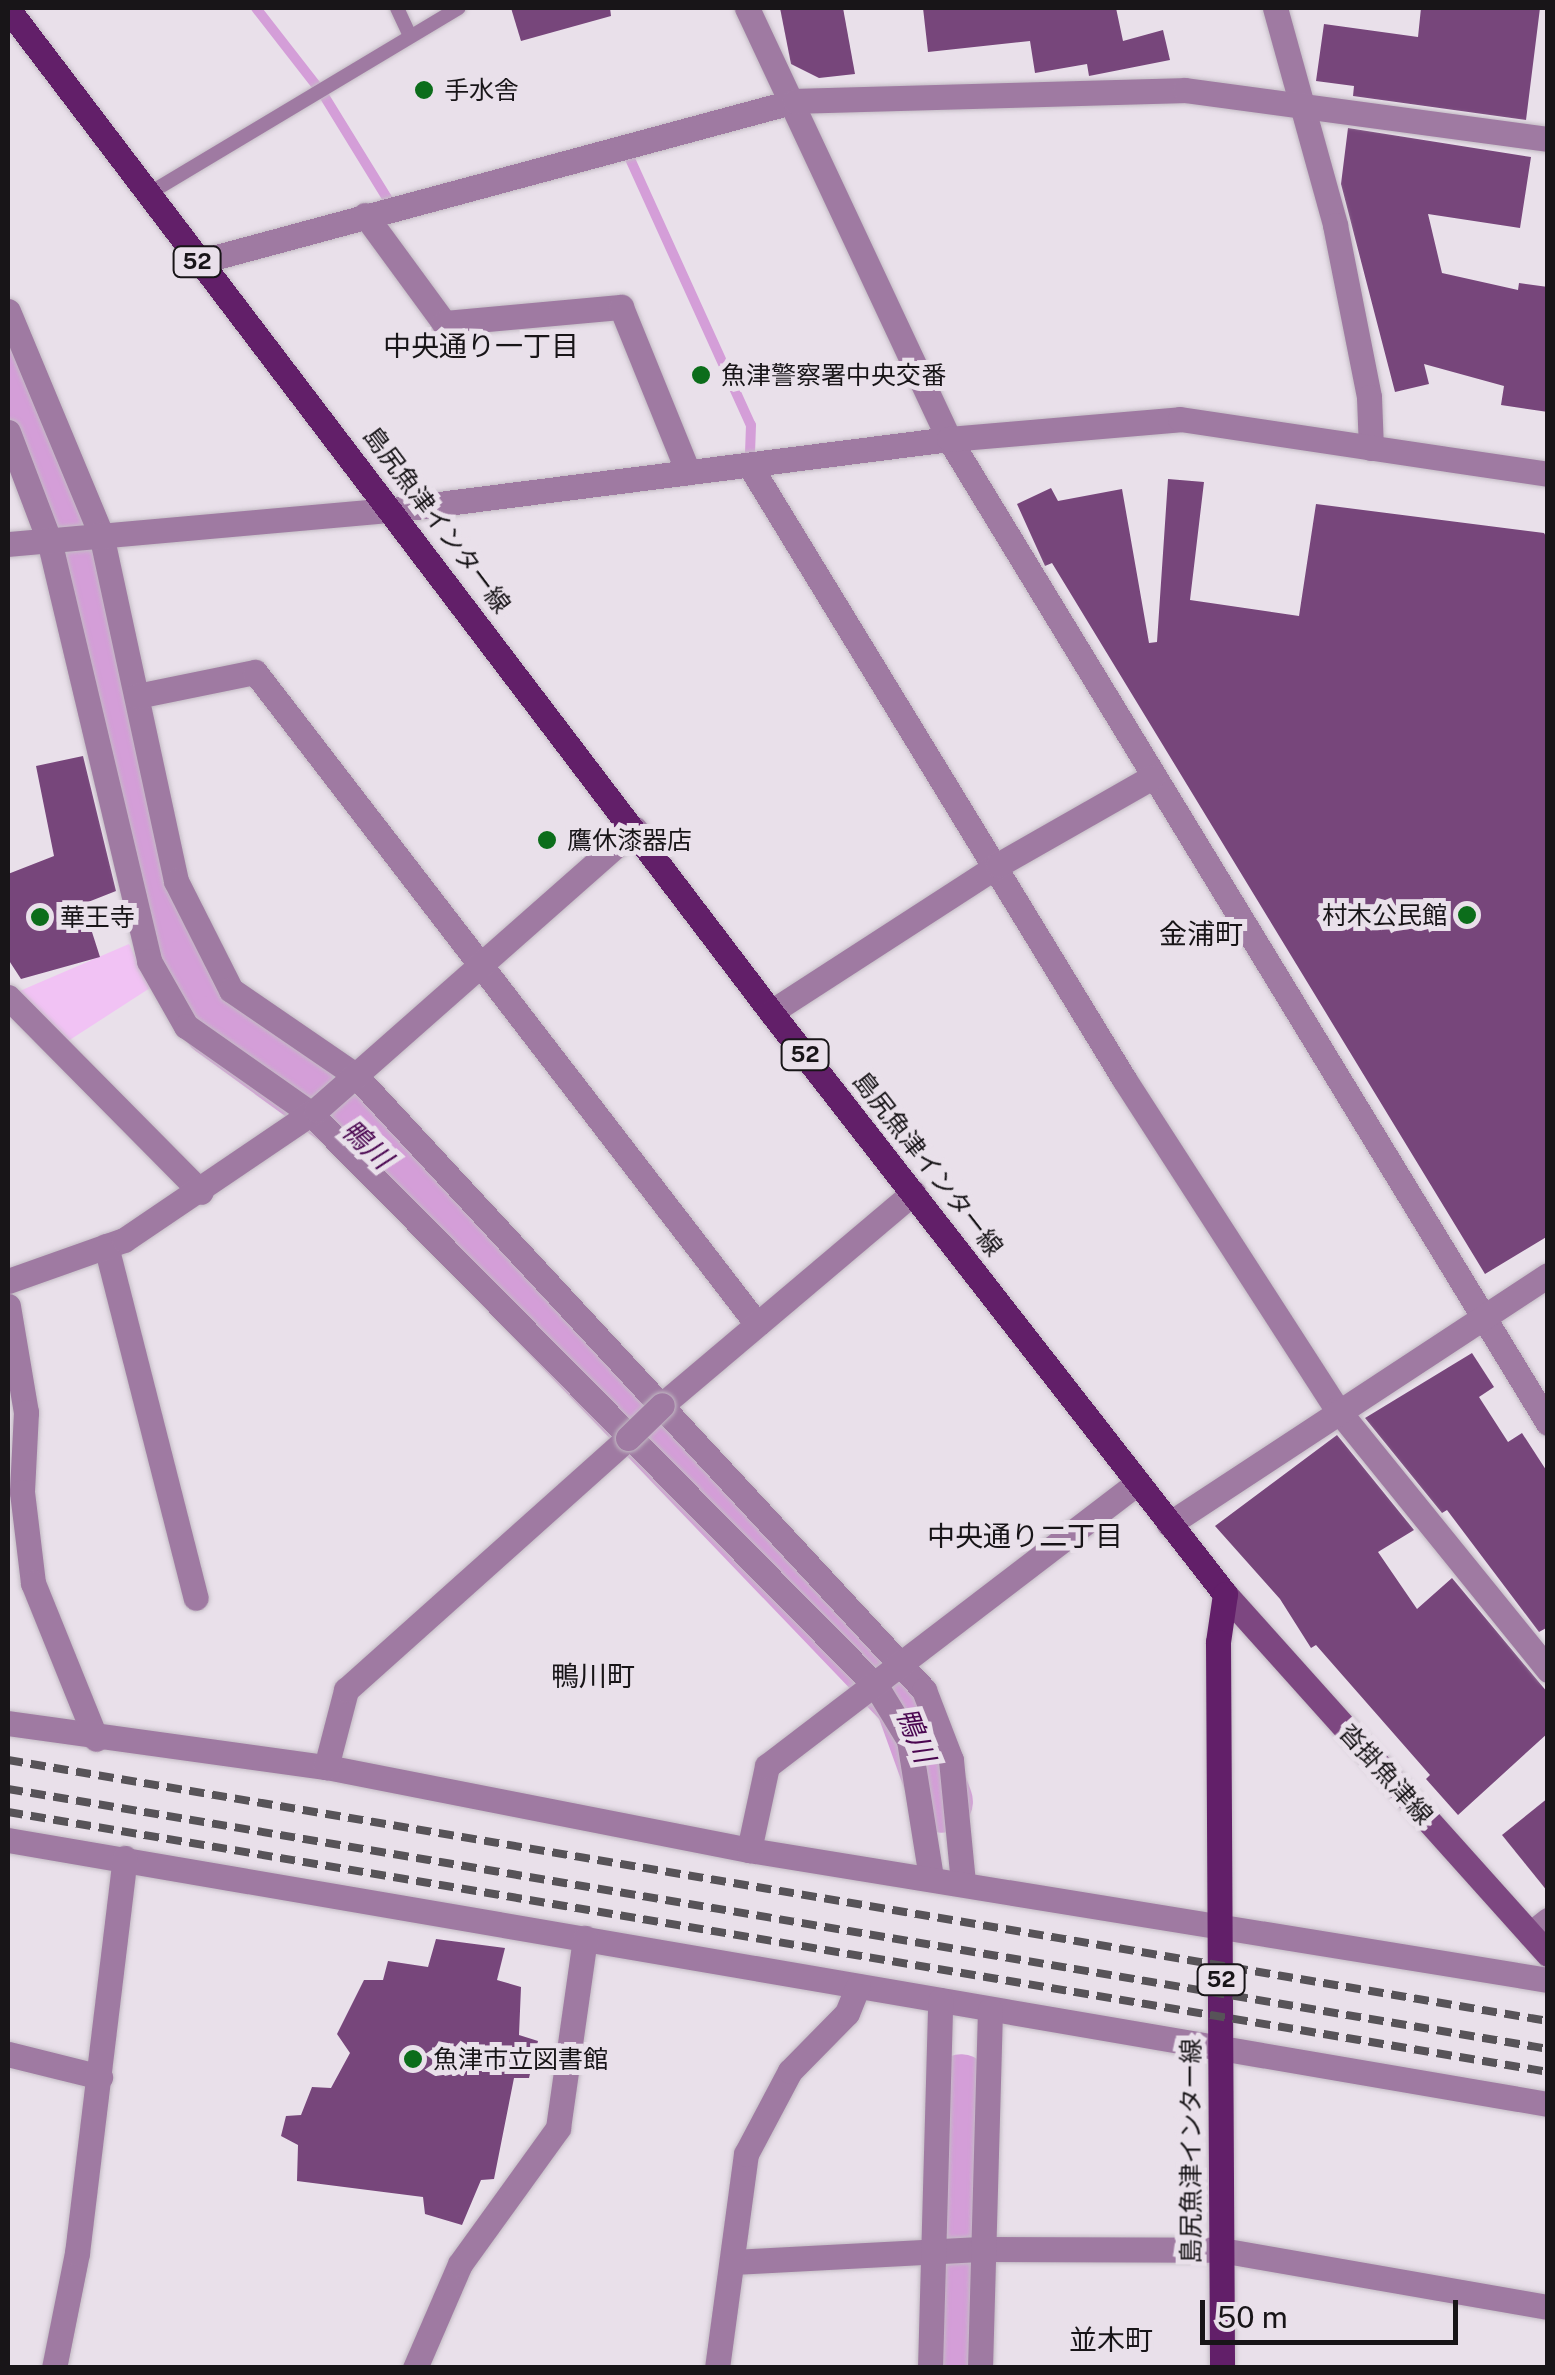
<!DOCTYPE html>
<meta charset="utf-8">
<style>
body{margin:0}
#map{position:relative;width:1555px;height:2375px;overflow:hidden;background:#e9e0ea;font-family:"Public Sans","Noto Sans JP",sans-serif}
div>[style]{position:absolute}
.green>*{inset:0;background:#f1c2f4}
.stream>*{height:10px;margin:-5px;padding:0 5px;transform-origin:5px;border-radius:5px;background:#d49ed8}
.river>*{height:62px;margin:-31px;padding:0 31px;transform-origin:31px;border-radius:31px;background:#d49ed8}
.building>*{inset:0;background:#77467b}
.roads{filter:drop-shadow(0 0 2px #c3bbc4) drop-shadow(0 0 2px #c3bbc4)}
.service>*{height:14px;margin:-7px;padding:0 7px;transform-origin:7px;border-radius:7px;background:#9f7aa2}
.minor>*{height:25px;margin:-12.5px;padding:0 12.5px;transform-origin:12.5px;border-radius:12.5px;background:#9f7aa2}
.tertiary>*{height:25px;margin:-12.5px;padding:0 12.5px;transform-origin:12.5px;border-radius:12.5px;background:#9f7aa2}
.secondary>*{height:25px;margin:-12.5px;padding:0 12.5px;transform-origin:12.5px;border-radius:12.5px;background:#7d4781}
.primary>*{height:25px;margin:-12.5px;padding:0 12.5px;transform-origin:12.5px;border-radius:12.5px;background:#621f69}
.rail>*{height:8px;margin-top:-4px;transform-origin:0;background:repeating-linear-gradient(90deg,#575358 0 15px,transparent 0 23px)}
.bridges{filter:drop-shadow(0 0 2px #c3bbc4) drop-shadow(0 0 2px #c3bbc4)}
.minor-bridge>*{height:25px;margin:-12.5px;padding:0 12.5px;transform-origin:12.5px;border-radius:12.5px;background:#9f7aa2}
.dots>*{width:28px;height:28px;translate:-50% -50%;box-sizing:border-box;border:5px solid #e9e0ea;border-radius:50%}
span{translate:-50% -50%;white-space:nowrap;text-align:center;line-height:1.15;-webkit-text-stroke:10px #e9e0ea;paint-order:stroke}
.shield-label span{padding:2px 8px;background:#e9e0ea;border:2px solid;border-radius:8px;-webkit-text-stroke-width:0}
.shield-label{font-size:22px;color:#181518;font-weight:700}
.poi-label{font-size:25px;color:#181518}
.left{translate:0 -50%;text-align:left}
.right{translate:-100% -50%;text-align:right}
.street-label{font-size:25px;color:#181518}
.neighbourhood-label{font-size:28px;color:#181518}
.water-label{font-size:28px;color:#4a0650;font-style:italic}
.frame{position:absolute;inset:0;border:10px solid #181518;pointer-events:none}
.scale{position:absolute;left:1200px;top:2300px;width:258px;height:45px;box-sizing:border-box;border:5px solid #181518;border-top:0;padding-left:12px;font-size:30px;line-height:35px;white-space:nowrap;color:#181518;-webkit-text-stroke:8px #e9e0ea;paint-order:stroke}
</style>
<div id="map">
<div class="green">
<div style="clip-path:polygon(129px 944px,150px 988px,65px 1043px,15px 993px)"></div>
</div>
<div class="stream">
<div style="left:256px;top:8px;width:109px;rotate:52.1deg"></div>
<div style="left:323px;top:94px;width:132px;rotate:58.4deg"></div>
<div style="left:626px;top:150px;width:302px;rotate:65.6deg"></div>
<div style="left:751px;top:425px;width:36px;rotate:92deg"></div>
</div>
<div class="river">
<div style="left:8px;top:374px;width:111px;rotate:65deg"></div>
<div style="left:55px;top:475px;width:423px;rotate:76.6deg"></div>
<div style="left:153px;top:886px;width:90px;rotate:72deg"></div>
<div style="left:181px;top:972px;width:63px;rotate:58.6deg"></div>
<div style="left:214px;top:1026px;width:177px;rotate:36deg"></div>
<div style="left:357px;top:1130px;width:793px;rotate:46.18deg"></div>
<div style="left:906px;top:1702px;width:106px;rotate:70.2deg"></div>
<div style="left:951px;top:2368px;width:283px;rotate:-88deg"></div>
</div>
<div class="building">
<div style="clip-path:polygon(511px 8px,610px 8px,611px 16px,521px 41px)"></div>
<div style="clip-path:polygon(780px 8px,843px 8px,855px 74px,819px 78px,791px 64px)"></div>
<div style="clip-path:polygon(923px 8px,1116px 8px,1123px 41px,1163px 30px,1170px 60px,1089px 76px,1087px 64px,1035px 73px,1030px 41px,928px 52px)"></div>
<div style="clip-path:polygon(1421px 8px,1540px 8px,1526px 120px,1353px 96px,1354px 86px,1316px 81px,1324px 24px,1418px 37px)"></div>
<div style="clip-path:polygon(1348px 128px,1531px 157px,1520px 228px,1428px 214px,1442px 273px,1518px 290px,1519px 283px,1548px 287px,1548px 412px,1501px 405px,1504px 386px,1424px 364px,1429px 384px,1395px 392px,1341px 184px)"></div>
<div style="clip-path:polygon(1168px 479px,1204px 482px,1190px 600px,1299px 616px,1316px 504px,1544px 533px,1548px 540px,1548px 1236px,1485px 1274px,1052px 563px,1045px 566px,1017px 504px,1051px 488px,1058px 501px,1122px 489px,1149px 643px,1157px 642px)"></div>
<div style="clip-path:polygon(83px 756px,116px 891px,83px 904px,100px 957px,21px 979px,8px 959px,8px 874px,54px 856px,36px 766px)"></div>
<div style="clip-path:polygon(1472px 1353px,1494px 1387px,1479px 1397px,1508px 1442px,1522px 1433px,1548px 1473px,1548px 1627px,1539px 1632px,1447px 1510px,1442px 1513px,1365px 1418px)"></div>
<div style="clip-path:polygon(1337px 1435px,1414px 1530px,1378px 1552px,1417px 1609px,1452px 1578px,1548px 1693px,1548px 1733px,1458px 1815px,1426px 1779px,1430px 1775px,1316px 1645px,1311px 1648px,1280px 1599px,1215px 1526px)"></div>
<div style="clip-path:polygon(1548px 1798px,1548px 1892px,1502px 1835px)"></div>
<div style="clip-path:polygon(436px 1939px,505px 1948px,497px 1980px,521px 1987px,519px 2035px,538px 2041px,529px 2078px,514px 2078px,494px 2179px,481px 2180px,462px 2225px,425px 2214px,423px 2197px,297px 2181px,298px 2145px,281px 2136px,286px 2116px,301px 2115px,312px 2087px,331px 2088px,350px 2053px,337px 2034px,364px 1980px,383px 1980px,388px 1961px,428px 1967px)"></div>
</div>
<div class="roads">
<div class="service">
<div style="left:397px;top:8px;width:31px;rotate:65deg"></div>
<div style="left:148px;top:194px;width:362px;rotate:-30.9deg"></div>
</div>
<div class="minor">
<div style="left:747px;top:8px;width:476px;rotate:64.9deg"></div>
<div style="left:949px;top:439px;width:1152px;rotate:58.67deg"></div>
<div style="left:1275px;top:8px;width:225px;rotate:74.5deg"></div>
<div style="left:1335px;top:225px;width:175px;rotate:78.8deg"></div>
<div style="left:1369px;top:397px;width:51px;rotate:87.8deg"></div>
<div style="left:365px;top:215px;width:134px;rotate:53.8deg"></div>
<div style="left:444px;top:323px;width:178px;rotate:-5.2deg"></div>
<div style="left:621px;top:307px;width:178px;rotate:67.9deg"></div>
<div style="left:198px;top:262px;width:618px;rotate:-15.09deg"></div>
<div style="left:795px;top:101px;width:390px;rotate:-1.6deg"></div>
<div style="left:1185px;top:90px;width:366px;rotate:7.7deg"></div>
<div style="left:8px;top:311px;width:242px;rotate:67.4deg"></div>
<div style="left:101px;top:534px;width:355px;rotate:77.8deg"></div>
<div style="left:176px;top:881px;width:122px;rotate:63.2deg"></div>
<div style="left:231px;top:990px;width:150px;rotate:34.4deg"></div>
<div style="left:355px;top:1075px;width:838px;rotate:47.22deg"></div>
<div style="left:924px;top:1690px;width:75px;rotate:68.9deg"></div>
<div style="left:951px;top:1760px;width:124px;rotate:84.4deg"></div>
<div style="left:8px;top:432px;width:116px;rotate:69.2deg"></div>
<div style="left:49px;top:540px;width:433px;rotate:76.6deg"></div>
<div style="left:149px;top:961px;width:75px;rotate:60.4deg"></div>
<div style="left:186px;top:1026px;width:151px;rotate:35.1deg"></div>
<div style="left:310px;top:1113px;width:805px;rotate:45.35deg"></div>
<div style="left:876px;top:1686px;width:63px;rotate:58.6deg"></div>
<div style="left:909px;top:1740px;width:140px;rotate:80.9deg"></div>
<div style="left:750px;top:466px;width:718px;rotate:58.61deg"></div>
<div style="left:1124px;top:1079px;width:393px;rotate:57.2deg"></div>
<div style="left:1337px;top:1409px;width:336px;rotate:51deg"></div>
<div style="left:137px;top:696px;width:120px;rotate:-11.5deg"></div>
<div style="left:255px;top:672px;width:823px;rotate:52.41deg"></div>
<div style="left:8px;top:997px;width:274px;rotate:45.3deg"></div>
<div style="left:771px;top:1012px;width:270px;rotate:-32.9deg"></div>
<div style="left:998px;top:865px;width:177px;rotate:-29.7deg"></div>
<div style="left:106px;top:1246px;width:363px;rotate:75.7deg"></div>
<div style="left:8px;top:1281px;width:123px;rotate:-19.5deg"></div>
<div style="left:124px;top:1240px;width:232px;rotate:-34.1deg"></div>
<div style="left:316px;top:1110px;width:425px;rotate:-41.4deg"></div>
<div style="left:8px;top:1306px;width:108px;rotate:80.4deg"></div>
<div style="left:26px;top:1412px;width:80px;rotate:92.9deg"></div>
<div style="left:22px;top:1492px;width:92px;rotate:83.1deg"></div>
<div style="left:33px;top:1583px;width:168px;rotate:68deg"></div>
<div style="left:662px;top:1405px;width:329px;rotate:-40.2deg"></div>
<div style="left:1169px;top:1524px;width:453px;rotate:-33.3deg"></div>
<div style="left:8px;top:1723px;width:321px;rotate:7.9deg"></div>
<div style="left:326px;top:1767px;width:431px;rotate:11.1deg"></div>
<div style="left:749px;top:1850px;width:810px;rotate:9.24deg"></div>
<div style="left:326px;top:1767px;width:80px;rotate:-75.4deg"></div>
<div style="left:346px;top:1690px;width:378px;rotate:-41.8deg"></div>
<div style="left:8px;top:1840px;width:1562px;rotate:9.73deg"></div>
<div style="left:749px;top:1850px;width:86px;rotate:-77.9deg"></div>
<div style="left:767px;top:1766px;width:464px;rotate:-37.4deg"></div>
<div style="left:1530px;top:1934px;width:23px;rotate:-38deg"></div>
<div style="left:8px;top:2054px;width:95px;rotate:14deg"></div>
<div style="left:733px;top:2262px;width:247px;rotate:-3deg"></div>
<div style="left:980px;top:2249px;width:241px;rotate:0.2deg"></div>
<div style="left:1221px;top:2250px;width:332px;rotate:9.9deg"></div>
<div style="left:54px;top:2368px;width:117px;rotate:-78.7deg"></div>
<div style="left:77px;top:2253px;width:398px;rotate:-83.1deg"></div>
<div style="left:415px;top:2368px;width:113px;rotate:-66.6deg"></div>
<div style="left:460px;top:2264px;width:168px;rotate:-54.2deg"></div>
<div style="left:558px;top:2128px;width:192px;rotate:-81.9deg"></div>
<div style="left:717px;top:2368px;width:216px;rotate:-82.3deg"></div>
<div style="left:746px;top:2154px;width:94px;rotate:-62.1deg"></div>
<div style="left:790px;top:2071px;width:81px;rotate:-45.5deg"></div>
<div style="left:847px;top:2013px;width:29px;rotate:-68deg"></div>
<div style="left:930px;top:2368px;width:368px;rotate:-88.4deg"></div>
<div style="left:980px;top:2368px;width:358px;rotate:-88.4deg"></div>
</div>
<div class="tertiary">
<div style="left:8px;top:544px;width:386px;rotate:-5.1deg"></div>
<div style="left:392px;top:510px;width:562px;rotate:-7.26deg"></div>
<div style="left:949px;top:439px;width:232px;rotate:-4.9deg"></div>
<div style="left:1180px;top:419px;width:372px;rotate:8.5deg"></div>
</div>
<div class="secondary">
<div style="left:1225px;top:1594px;width:484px;rotate:48.1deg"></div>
</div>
<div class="primary">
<div style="left:8px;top:9px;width:1260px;rotate:52.74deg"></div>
<div style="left:771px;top:1012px;width:738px;rotate:52.04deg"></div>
<div style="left:1225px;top:1594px;width:49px;rotate:98.3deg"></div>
<div style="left:1218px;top:1642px;width:726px;rotate:89.68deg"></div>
</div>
</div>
<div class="rail">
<div style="left:8px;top:1760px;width:1562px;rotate:9.62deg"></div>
<div style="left:8px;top:1789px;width:1562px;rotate:9.58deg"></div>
<div style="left:8px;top:1812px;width:1562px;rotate:9.58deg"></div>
</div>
<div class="bridges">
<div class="minor-bridge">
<div style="left:628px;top:1438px;width:47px;rotate:-44.1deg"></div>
</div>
</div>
<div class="dots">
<div style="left:424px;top:90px;background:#0c6d1b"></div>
<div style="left:701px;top:375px;background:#0c6d1b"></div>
<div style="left:547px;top:840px;background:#0c6d1b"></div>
<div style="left:1467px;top:915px;background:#0c6d1b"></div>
<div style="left:40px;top:917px;background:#0c6d1b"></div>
<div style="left:413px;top:2059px;background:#0c6d1b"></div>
</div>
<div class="shield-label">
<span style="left:197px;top:262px">52</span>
<span style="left:805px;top:1055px">52</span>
<span style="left:1221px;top:1980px">52</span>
</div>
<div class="poi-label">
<span class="left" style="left:444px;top:90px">手水舎</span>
<span class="left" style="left:721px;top:375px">魚津警察署中央交番</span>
<span class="left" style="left:567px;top:840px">鷹休漆器店</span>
<span class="right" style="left:1447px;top:915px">村木公民館</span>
<span class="left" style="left:60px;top:917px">華王寺</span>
<span class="left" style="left:433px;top:2059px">魚津市立図書館</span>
</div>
<div class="street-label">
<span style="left:437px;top:520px;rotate:53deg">島尻魚津インター線</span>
<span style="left:928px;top:1164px;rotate:52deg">島尻魚津インター線</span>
<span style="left:1386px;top:1774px;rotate:48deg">沓掛魚津線</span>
<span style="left:1191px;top:2151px;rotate:-90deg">島尻魚津インター線</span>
</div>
<div class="neighbourhood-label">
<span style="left:481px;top:346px">中央通り一丁目</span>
<span style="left:1201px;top:934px">金浦町</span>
<span style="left:1025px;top:1536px">中央通り二丁目</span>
<span style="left:593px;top:1676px">鴨川町</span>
<span style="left:1111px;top:2340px">並木町</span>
</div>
<div class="water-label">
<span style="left:367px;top:1144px;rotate:43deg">鴨川</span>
<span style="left:916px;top:1735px;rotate:68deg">鴨川</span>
</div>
<div class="frame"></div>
<div class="scale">50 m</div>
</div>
